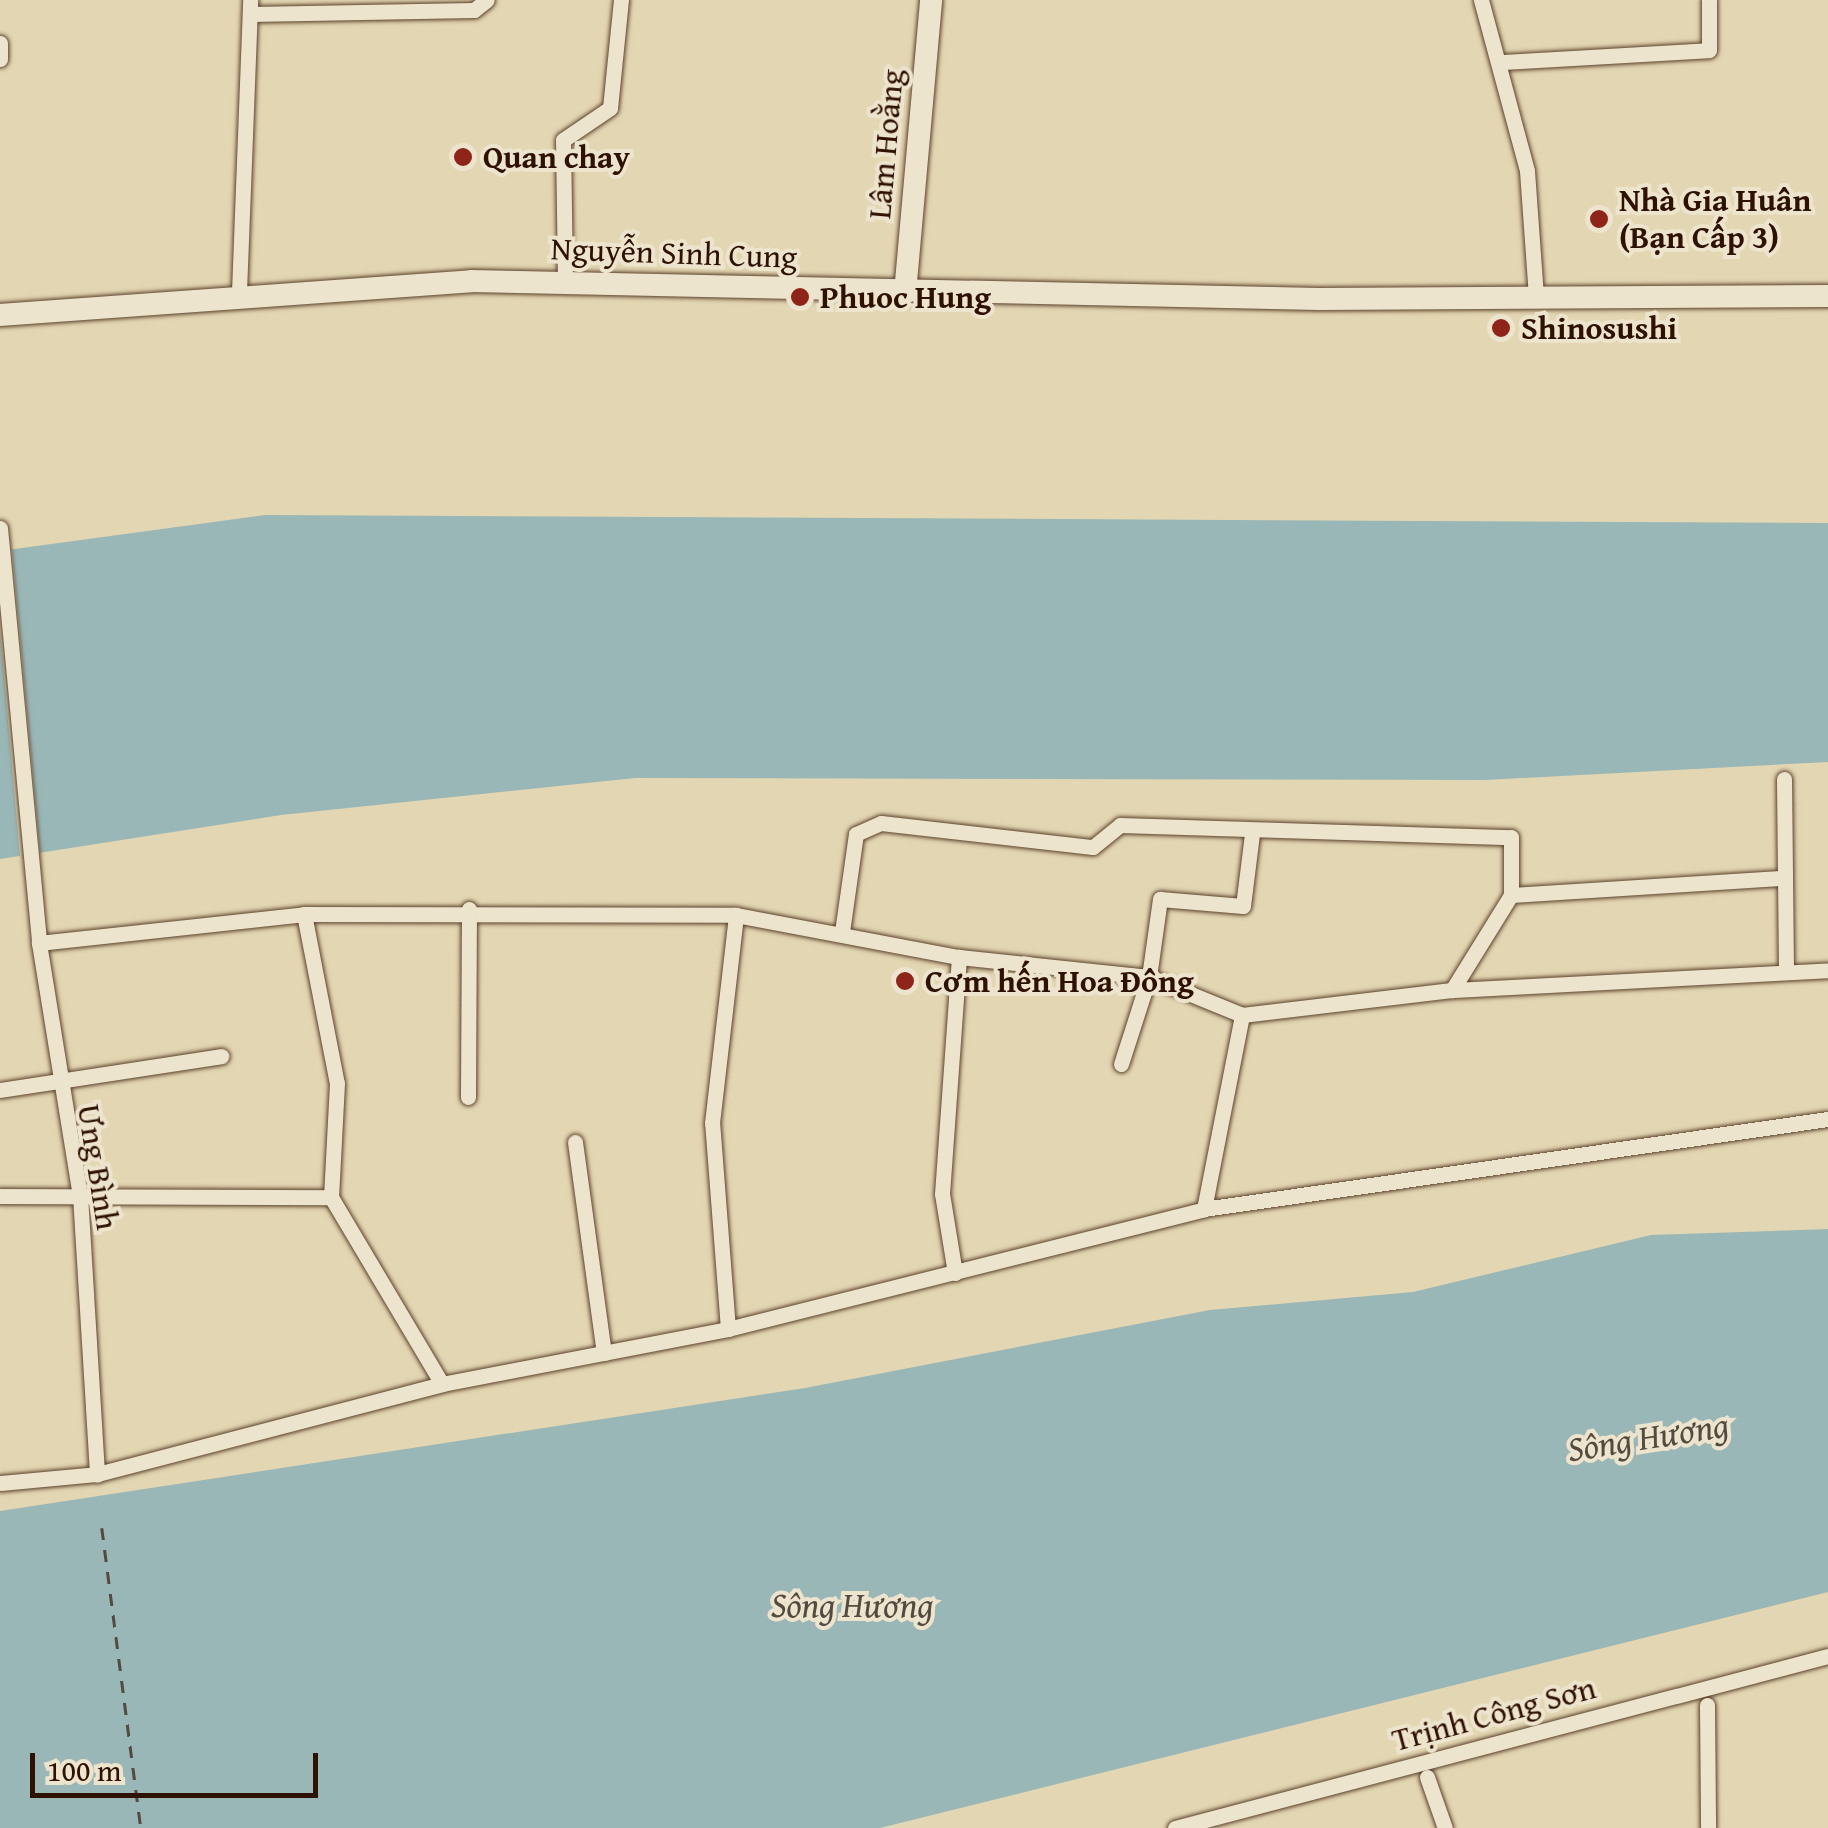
<!DOCTYPE html>
<meta charset="utf-8">
<style>
body{margin:0}
#map{position:relative;width:1828px;height:1828px;overflow:hidden;background:#e3d6b2;font-family:"Gentium Book Plus",serif}
div>[style]{position:absolute}
.water>*{inset:0;background:#99b7b6}
.pier>*{inset:0;background:#e3d6b2}
.ferry>*{height:2.5px;margin-top:-1.25px;transform-origin:0;background:repeating-linear-gradient(90deg,#544b40 0 12px,transparent 0 22px)}
.roads{filter:drop-shadow(0 0 2px #5c422c) drop-shadow(0 0 2px #5c422c)}
.street>*{height:15px;margin:-7.5px;padding:0 7.5px;transform-origin:7.5px;border-radius:7.5px;background:#ede4cd}
.secondary>*{height:22px;margin:-11px;padding:0 11px;transform-origin:11px;border-radius:11px;background:#ede4cd}
.dots>*{width:28px;height:28px;translate:-50% -50%;box-sizing:border-box;border:5px solid #ede4cd;border-radius:50%}
span{translate:-50% -50%;white-space:nowrap;text-align:center;line-height:1.15;-webkit-text-stroke:8px #ede4cd;paint-order:stroke}
.street-label{font-size:32px;color:#2f1100}
.poi-label{font-size:32px;color:#2f1100;font-weight:700}
.left{translate:0 -50%;text-align:left}
.water-label{font-size:35px;color:#544b40;font-style:italic}
.scale{position:absolute;left:30px;top:1753px;width:288px;height:45px;box-sizing:border-box;border:5px solid #2f1100;border-top:0;padding-left:12px;font-size:30px;line-height:35px;white-space:nowrap;color:#2f1100;-webkit-text-stroke:8px #ede4cd;paint-order:stroke}
</style>
<div id="map">
<div class="water">
<div style="clip-path:polygon(265px 515px,1828px 523px,1828px 762px,1485px 780px,635px 778px,281px 815px,0 859px,0 551px)"></div>
<div style="clip-path:polygon(1828px 1229px,1828px 1592px,880px 1828px,0 1828px,0 1511px,805px 1388px,1210px 1310px,1413px 1292px,1651px 1235px)"></div>
</div>
<div class="pier">
<div style="clip-path:polygon(12px 550px,40px 852px,20px 856px,0 630px,0 551px)"></div>
</div>
<div class="ferry">
<div style="left:102px;top:1528px;width:303px;rotate:82.6deg"></div>
</div>
<div class="roads">
<div class="street">
<div style="left:1481px;top:0;width:177px;rotate:74.9deg"></div>
<div style="left:1527px;top:171px;width:125px;rotate:85.9deg"></div>
<div style="left:250px;top:14px;width:224px;rotate:-1deg"></div>
<div style="left:474px;top:10px;width:16px;rotate:-38deg"></div>
<div style="left:0;top:43px;width:16px;rotate:90deg"></div>
<div style="left:1502px;top:62px;width:207px;rotate:-3.3deg"></div>
<div style="left:1709px;top:50px;width:50px;rotate:-90deg"></div>
<div style="left:565px;top:282px;width:142px;rotate:-90.8deg"></div>
<div style="left:563px;top:140px;width:57px;rotate:-34.2deg"></div>
<div style="left:610px;top:108px;width:109px;rotate:-84.2deg"></div>
<div style="left:239px;top:292px;width:292px;rotate:-87.8deg"></div>
<div style="left:0;top:528px;width:417px;rotate:84.6deg"></div>
<div style="left:39px;top:943px;width:255px;rotate:80.8deg"></div>
<div style="left:80px;top:1195px;width:280px;rotate:86.5deg"></div>
<div style="left:1784px;top:779px;width:193px;rotate:89.4deg"></div>
<div style="left:1511px;top:895px;width:274px;rotate:-3.6deg"></div>
<div style="left:304px;top:914px;width:172px;rotate:79deg"></div>
<div style="left:337px;top:1083px;width:114px;rotate:93deg"></div>
<div style="left:331px;top:1197px;width:217px;rotate:59.3deg"></div>
<div style="left:842px;top:932px;width:99px;rotate:-81.9deg"></div>
<div style="left:856px;top:834px;width:27px;rotate:-24deg"></div>
<div style="left:881px;top:823px;width:213px;rotate:6.5deg"></div>
<div style="left:1093px;top:847px;width:35px;rotate:-39deg"></div>
<div style="left:1120px;top:825px;width:391px;rotate:1.8deg"></div>
<div style="left:1511px;top:837px;width:58px;rotate:90deg"></div>
<div style="left:1511px;top:895px;width:112px;rotate:121.8deg"></div>
<div style="left:39px;top:943px;width:267px;rotate:-6.2deg"></div>
<div style="left:304px;top:914px;width:432px;rotate:0.1deg"></div>
<div style="left:736px;top:915px;width:227px;rotate:10.7deg"></div>
<div style="left:959px;top:957px;width:191px;rotate:6deg"></div>
<div style="left:1149px;top:977px;width:100px;rotate:22.2deg"></div>
<div style="left:1242px;top:1015px;width:211px;rotate:-6.8deg"></div>
<div style="left:1452px;top:990px;width:377px;rotate:-3deg"></div>
<div style="left:1121px;top:1064px;width:91px;rotate:-72.2deg"></div>
<div style="left:1149px;top:977px;width:79px;rotate:-82deg"></div>
<div style="left:1160px;top:899px;width:83px;rotate:4.8deg"></div>
<div style="left:1243px;top:906px;width:73px;rotate:-82.9deg"></div>
<div style="left:0;top:1090px;width:224px;rotate:-8.7deg"></div>
<div style="left:468px;top:1097px;width:188px;rotate:-89.7deg"></div>
<div style="left:575px;top:1142px;width:213px;rotate:82.2deg"></div>
<div style="left:0;top:1196px;width:331px;rotate:0.2deg"></div>
<div style="left:1204px;top:1209px;width:198px;rotate:-78.9deg"></div>
<div style="left:955px;top:1273px;width:80px;rotate:-99.3deg"></div>
<div style="left:942px;top:1194px;width:238px;rotate:-85.9deg"></div>
<div style="left:728px;top:1329px;width:207px;rotate:-94.4deg"></div>
<div style="left:712px;top:1123px;width:209px;rotate:-83.4deg"></div>
<div style="left:0;top:1483px;width:97px;rotate:-5.3deg"></div>
<div style="left:97px;top:1474px;width:357px;rotate:-14.6deg"></div>
<div style="left:442px;top:1384px;width:291px;rotate:-10.9deg"></div>
<div style="left:728px;top:1329px;width:491px;rotate:-14.1deg"></div>
<div style="left:1204px;top:1209px;width:630px;rotate:-8.21deg"></div>
<div style="left:1707px;top:1705px;width:123px;rotate:89.5deg"></div>
<div style="left:1427px;top:1777px;width:54px;rotate:70.6deg"></div>
<div style="left:1175px;top:1828px;width:675px;rotate:-14.76deg"></div>
</div>
<div class="secondary">
<div style="left:905px;top:293px;width:294px;rotate:-84.9deg"></div>
<div style="left:0;top:315px;width:472px;rotate:-4.1deg"></div>
<div style="left:471px;top:281px;width:848px;rotate:1.22deg"></div>
<div style="left:1319px;top:299px;width:509px;rotate:-0.34deg"></div>
</div>
</div>
<div class="dots">
<div style="left:463px;top:157px;background:#8f2418"></div>
<div style="left:1599px;top:219px;background:#8f2418"></div>
<div style="left:800px;top:297px;background:#8f2418"></div>
<div style="left:1501px;top:328px;background:#8f2418"></div>
<div style="left:905px;top:981px;background:#8f2418"></div>
</div>
<div class="street-label">
<span style="left:886px;top:144px;rotate:-85deg">Lâm Hoằng</span>
<span style="left:674px;top:253px;rotate:2deg">Nguyễn Sinh Cung</span>
<span style="left:98px;top:1167px;rotate:81deg">Ưng Bình</span>
<span style="left:1494px;top:1714px;rotate:-15deg">Trịnh Công Sơn</span>
</div>
<div class="poi-label">
<span class="left" style="left:483px;top:157px">Quan chay</span>
<span class="left" style="left:1619px;top:219px">Nhà Gia Huân<br>(Bạn Cấp 3)</span>
<span class="left" style="left:820px;top:297px">Phuoc Hung</span>
<span class="left" style="left:1521px;top:328px">Shinosushi</span>
<span class="left" style="left:925px;top:981px">Cơm hến Hoa Đông</span>
</div>
<div class="water-label">
<span style="left:1648px;top:1437px;rotate:-9deg">Sông Hương</span>
<span style="left:852px;top:1605px">Sông Hương</span>
</div>
<div class="scale">100 m</div>
</div>
